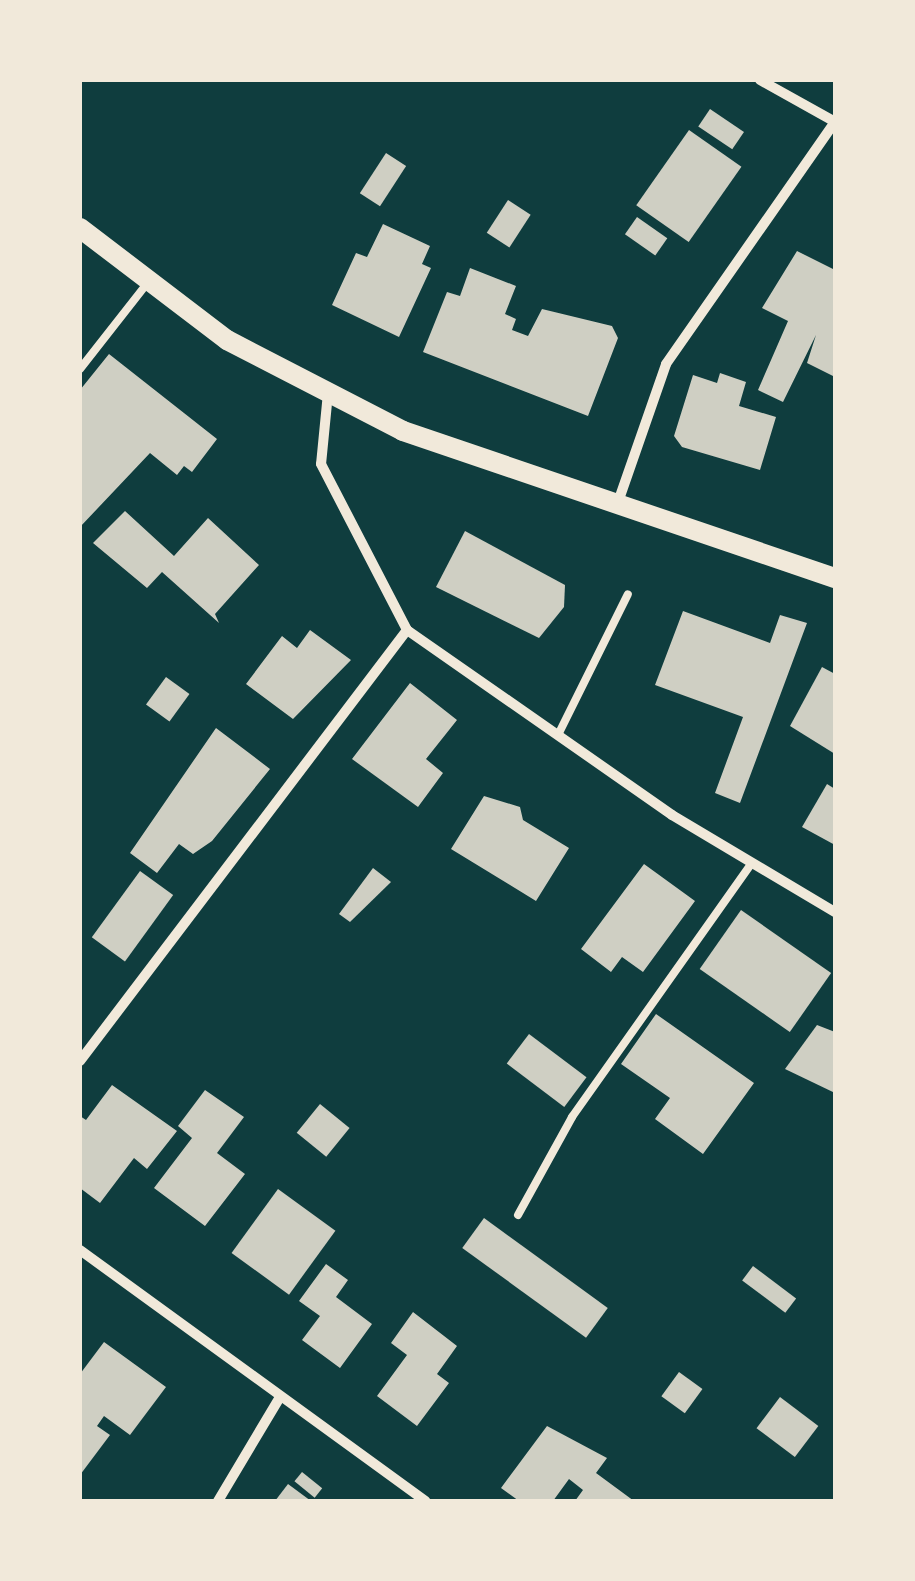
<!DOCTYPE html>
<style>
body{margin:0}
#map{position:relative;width:915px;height:1581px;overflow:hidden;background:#0f3d3e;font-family:Barlow,sans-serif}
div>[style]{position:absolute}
.building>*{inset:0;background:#cfcfc3;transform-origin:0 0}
.service>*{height:8px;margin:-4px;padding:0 4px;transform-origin:4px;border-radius:4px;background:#f1e9da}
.minor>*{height:10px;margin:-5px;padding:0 5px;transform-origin:5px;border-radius:5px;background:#f1e9da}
.secondary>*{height:20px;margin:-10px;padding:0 10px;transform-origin:10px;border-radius:10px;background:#f1e9da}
span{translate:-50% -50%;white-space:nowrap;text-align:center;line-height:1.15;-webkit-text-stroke:10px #f1e9da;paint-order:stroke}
.frame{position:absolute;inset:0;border:82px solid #f1e9da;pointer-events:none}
</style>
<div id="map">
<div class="building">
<div style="left:710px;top:109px;width:41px;height:21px;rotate:34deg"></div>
<div style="left:689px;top:130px;width:64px;height:92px;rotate:35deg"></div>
<div style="left:386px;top:153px;width:24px;height:48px;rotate:33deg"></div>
<div style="left:508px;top:200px;width:27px;height:39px;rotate:33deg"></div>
<div style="left:637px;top:217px;width:37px;height:21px;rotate:35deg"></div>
<div style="clip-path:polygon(383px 224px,430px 246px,422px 264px,431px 268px,399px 337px,332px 305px,356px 253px,367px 257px)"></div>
<div style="clip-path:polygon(797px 251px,835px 270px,835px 377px,807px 363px,816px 335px,783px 402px,758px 390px,788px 321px,762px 308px)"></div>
<div style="clip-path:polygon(470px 268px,516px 286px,505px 314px,516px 319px,512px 330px,528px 336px,542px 309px,612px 326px,618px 338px,588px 416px,423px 352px,447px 292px,460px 296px)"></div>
<div style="clip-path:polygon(109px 354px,217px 439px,192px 472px,184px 466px,177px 475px,150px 453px,80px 527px,80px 390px)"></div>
<div style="clip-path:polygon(720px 373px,746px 382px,739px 406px,776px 417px,760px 470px,682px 447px,674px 436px,693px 375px,717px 383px)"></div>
<div style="clip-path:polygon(125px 511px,174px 556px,208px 518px,259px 565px,215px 614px,219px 623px,162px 572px,147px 588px,93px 543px)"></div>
<div style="clip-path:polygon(465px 531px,565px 585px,564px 607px,539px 638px,436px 587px)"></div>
<div style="clip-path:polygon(683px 611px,770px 643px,780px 615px,807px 623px,740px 803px,715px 793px,743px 717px,655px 685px)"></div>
<div style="clip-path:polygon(310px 630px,351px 660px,293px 719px,246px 684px,282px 636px,297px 648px)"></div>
<div style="clip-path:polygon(822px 667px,835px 674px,835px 754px,790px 726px)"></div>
<div style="left:166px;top:677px;width:29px;height:34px;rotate:36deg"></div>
<div style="clip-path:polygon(410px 683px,457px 720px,426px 759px,443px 773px,418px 807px,352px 759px)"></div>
<div style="clip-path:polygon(216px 728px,270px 769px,212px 841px,193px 854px,179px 844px,157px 873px,130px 853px)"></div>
<div style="clip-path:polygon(827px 784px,835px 789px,835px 845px,802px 827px)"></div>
<div style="clip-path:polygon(484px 796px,520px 807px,523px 820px,569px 848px,536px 901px,451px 849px)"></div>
<div style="clip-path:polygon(644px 864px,695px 901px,643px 972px,622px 957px,611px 972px,581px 949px)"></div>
<div style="clip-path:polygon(373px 868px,391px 882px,350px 922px,339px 914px)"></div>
<div style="left:140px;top:871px;width:41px;height:82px;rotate:36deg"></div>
<div style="left:741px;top:910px;width:110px;height:72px;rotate:35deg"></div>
<div style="clip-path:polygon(656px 1014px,754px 1083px,703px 1154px,655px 1119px,670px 1098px,621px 1064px)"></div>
<div style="clip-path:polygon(817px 1025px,835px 1032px,835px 1093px,785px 1069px)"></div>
<div style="left:529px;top:1034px;width:72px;height:37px;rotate:37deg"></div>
<div style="clip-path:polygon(112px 1085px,177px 1131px,147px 1169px,134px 1158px,100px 1203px,80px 1188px,80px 1116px,86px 1120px)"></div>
<div style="clip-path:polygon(205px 1090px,244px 1117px,217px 1153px,245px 1174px,205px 1226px,154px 1188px,192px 1138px,178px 1126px)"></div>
<div style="left:320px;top:1104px;width:38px;height:37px;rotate:39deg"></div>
<div style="left:278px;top:1189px;width:71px;height:79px;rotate:36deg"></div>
<div style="left:484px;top:1218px;width:153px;height:37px;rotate:36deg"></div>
<div style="clip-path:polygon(326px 1264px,348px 1280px,336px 1297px,372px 1324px,340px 1368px,302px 1340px,320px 1316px,299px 1301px)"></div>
<div style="left:753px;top:1266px;width:54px;height:18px;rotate:37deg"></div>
<div style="clip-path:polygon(413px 1312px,457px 1346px,437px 1374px,449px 1383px,417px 1426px,377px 1396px,407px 1355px,391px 1343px)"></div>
<div style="clip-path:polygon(104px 1342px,166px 1387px,130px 1435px,104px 1416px,97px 1426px,110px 1435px,80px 1475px,80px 1374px)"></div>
<div style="left:679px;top:1372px;width:29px;height:30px;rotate:36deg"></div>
<div style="left:780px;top:1397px;width:48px;height:39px;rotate:37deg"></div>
<div style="clip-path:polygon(547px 1426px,607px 1458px,596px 1473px,634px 1501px,575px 1501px,583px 1490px,569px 1479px,553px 1501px,519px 1501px,501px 1488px)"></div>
<div style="left:302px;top:1472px;width:26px;height:12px;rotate:39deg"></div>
<div style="clip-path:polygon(288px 1484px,311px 1501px,275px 1501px)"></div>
</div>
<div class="service">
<div style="left:80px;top:369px;width:112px;rotate:-51.9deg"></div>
<div style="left:558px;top:735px;width:157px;rotate:-63.6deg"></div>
<div style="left:518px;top:1215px;width:112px;rotate:-61.1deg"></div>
<div style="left:572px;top:1117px;width:311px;rotate:-54.7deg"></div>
</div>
<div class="minor">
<div style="left:760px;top:80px;width:86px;rotate:29.2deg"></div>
<div style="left:328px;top:393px;width:71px;rotate:95.6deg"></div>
<div style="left:321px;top:464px;width:187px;rotate:62.6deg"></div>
<div style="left:407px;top:630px;width:323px;rotate:34.9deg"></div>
<div style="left:672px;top:815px;width:190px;rotate:30.8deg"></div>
<div style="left:617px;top:505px;width:149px;rotate:-70.8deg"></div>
<div style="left:666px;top:364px;width:295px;rotate:-55.1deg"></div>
<div style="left:80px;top:1061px;width:541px;rotate:-52.81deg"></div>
<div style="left:80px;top:1250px;width:427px;rotate:36deg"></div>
<div style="left:218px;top:1501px;width:121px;rotate:-59.2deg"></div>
</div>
<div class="secondary">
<div style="left:80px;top:228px;width:185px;rotate:37.3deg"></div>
<div style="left:227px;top:340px;width:198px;rotate:27.3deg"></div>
<div style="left:403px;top:431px;width:456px;rotate:18.8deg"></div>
</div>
<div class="frame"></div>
</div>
